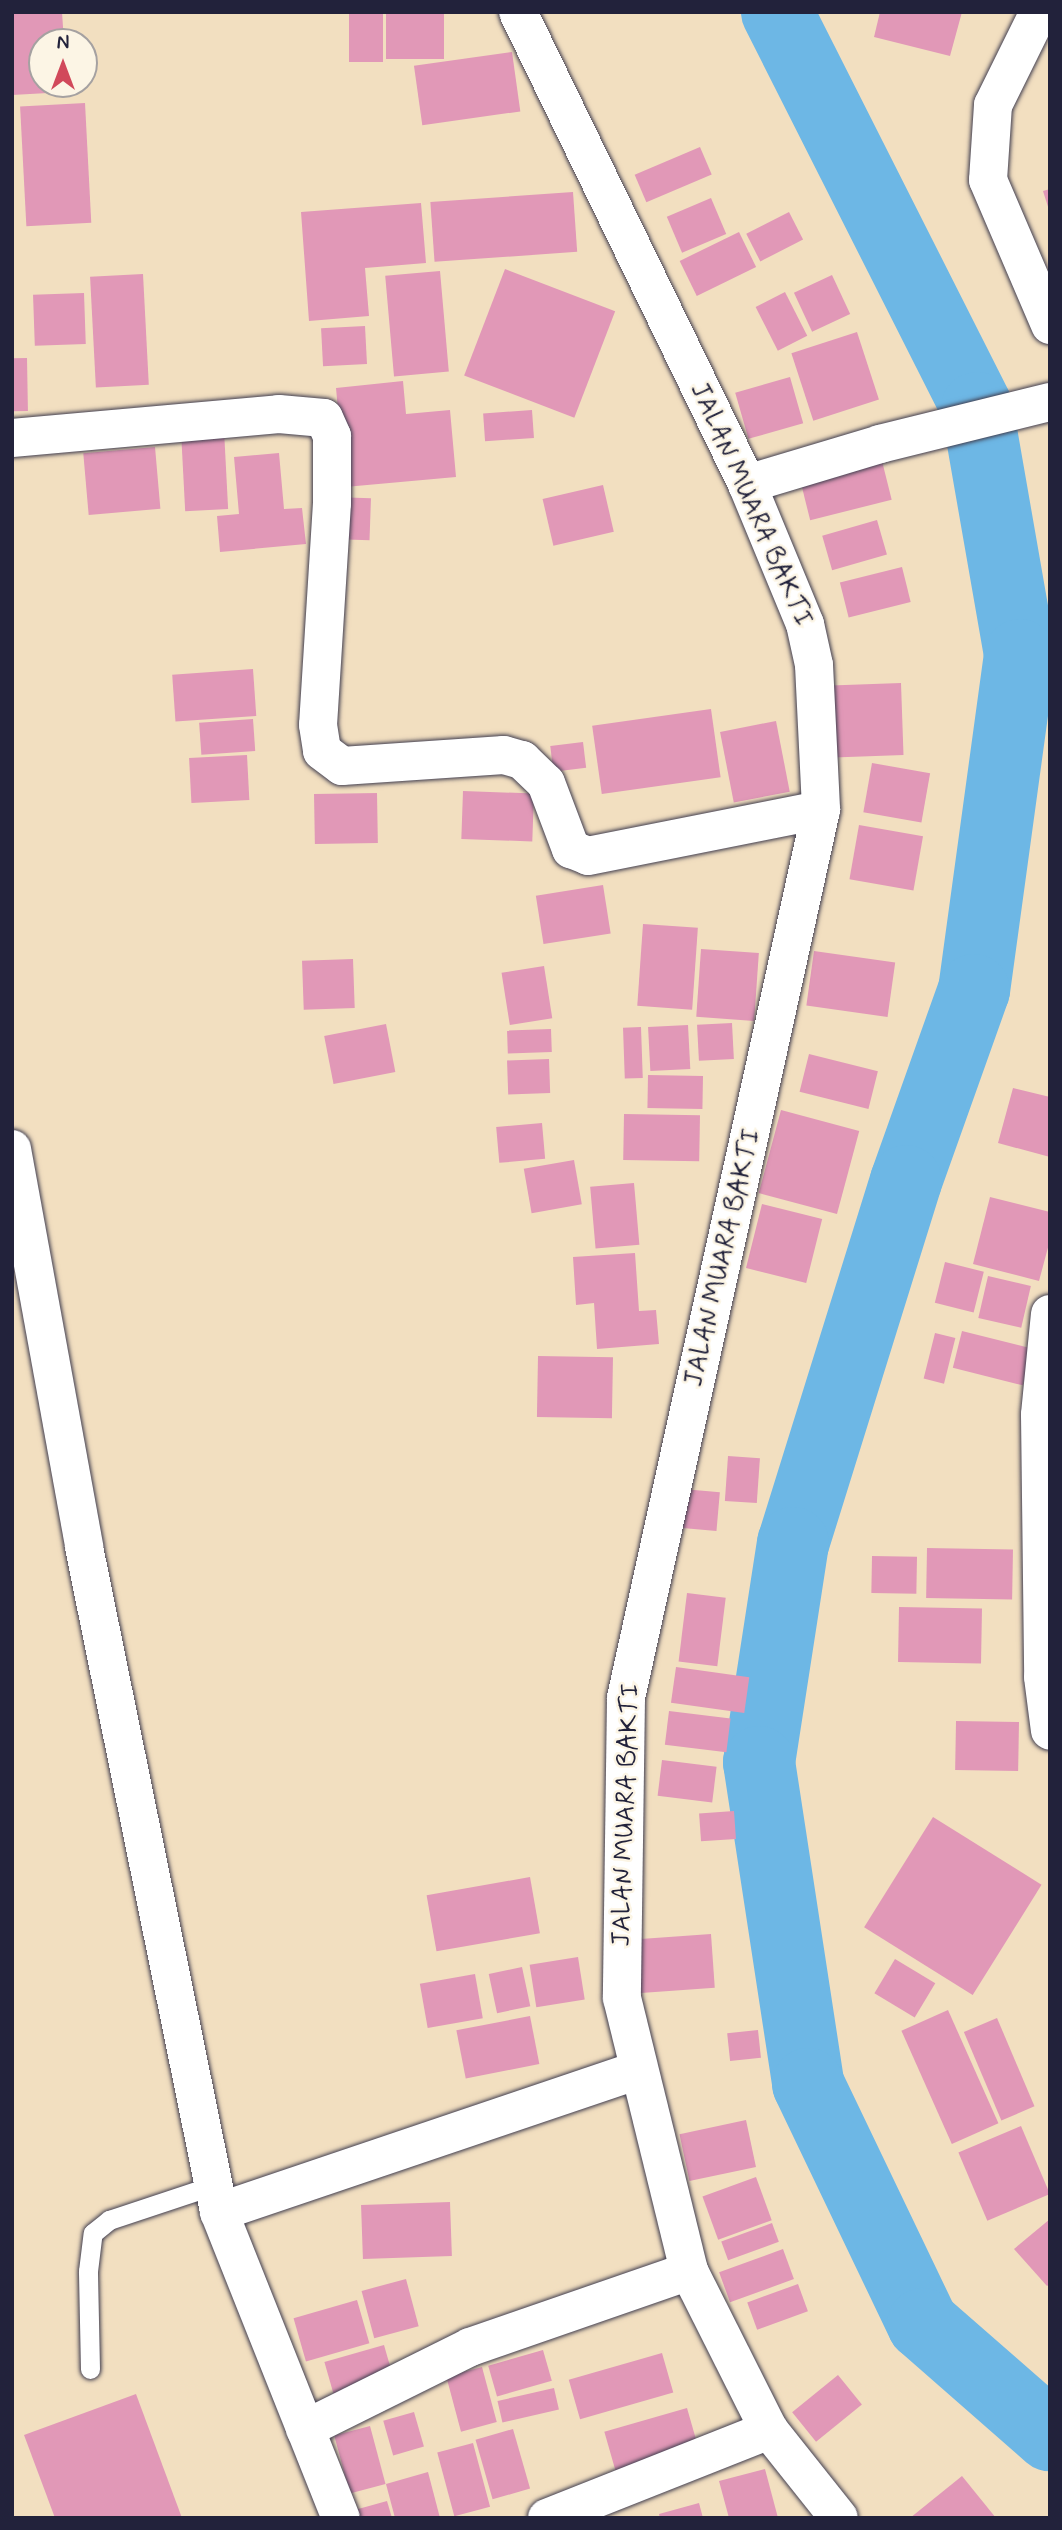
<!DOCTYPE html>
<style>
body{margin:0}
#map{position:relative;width:1062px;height:2530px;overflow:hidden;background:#f2dfc0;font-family:Mynerve,sans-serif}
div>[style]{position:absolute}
.river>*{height:72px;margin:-36px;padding:0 36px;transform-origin:36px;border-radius:36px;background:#6db7e5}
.building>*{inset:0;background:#e198b7;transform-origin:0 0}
.roads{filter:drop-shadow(0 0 2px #413e4f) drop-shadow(0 0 2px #413e4f)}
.service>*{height:19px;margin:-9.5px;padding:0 9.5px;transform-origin:9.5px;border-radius:9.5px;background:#fff}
.minor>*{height:38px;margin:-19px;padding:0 19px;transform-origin:19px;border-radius:19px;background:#fff}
.tertiary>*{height:38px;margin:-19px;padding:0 19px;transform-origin:19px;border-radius:19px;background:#fff}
span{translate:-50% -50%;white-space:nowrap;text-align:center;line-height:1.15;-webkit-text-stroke:5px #fcf5e5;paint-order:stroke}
.street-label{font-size:26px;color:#22223b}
.frame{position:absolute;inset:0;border:14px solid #22223b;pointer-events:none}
.north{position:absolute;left:28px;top:28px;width:70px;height:70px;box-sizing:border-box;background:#fcf5e5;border:2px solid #a5a1a1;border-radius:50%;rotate:0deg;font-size:19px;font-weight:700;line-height:28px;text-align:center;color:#22223b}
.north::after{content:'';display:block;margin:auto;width:24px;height:32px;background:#d1495b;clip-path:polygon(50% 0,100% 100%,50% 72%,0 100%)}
</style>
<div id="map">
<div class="river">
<div style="left:777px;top:12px;width:444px;rotate:63.2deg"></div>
<div style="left:977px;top:408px;width:251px;rotate:80.1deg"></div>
<div style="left:1020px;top:655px;width:338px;rotate:97.8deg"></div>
<div style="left:974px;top:990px;width:203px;rotate:109.6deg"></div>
<div style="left:906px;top:1181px;width:379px;rotate:107.3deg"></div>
<div style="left:793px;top:1543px;width:222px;rotate:98.8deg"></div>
<div style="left:759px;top:1762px;width:326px;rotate:81.3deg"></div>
<div style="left:808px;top:2084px;width:266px;rotate:64.4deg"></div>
<div style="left:923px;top:2324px;width:169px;rotate:41.2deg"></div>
</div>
<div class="building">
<div style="clip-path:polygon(12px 12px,62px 12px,64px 42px,42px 42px,42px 84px,66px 84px,66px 92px,12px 95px)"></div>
<div style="left:349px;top:12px;width:34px;height:50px"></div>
<div style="left:386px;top:12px;width:58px;height:47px"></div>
<div style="clip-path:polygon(880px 12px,962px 12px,950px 56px,874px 37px)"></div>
<div style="left:512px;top:52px;width:60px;height:99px;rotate:82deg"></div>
<div style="left:85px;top:103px;width:120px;height:65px;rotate:87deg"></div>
<div style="left:700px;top:147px;width:30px;height:71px;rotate:67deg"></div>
<div style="clip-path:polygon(1050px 189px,1050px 210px,1049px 210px,1043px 191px)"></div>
<div style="left:573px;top:192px;width:60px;height:143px;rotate:86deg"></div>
<div style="left:711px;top:198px;width:39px;height:48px;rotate:67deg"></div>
<div style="clip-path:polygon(421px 203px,426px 263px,365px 268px,369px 316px,309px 321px,301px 212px)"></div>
<div style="left:789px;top:212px;width:31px;height:48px;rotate:63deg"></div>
<div style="left:739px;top:232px;width:39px;height:66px;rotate:64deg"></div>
<div style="left:505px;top:269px;width:118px;height:114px;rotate:21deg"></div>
<div style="left:440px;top:271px;width:101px;height:55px;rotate:85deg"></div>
<div style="left:143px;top:274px;width:111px;height:53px;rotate:87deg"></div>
<div style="left:832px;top:275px;width:43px;height:42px;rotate:65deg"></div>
<div style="left:785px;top:292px;width:49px;height:33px;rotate:63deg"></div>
<div style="left:84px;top:293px;width:51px;height:51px;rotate:88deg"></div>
<div style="left:365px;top:326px;width:38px;height:44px;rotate:87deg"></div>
<div style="left:857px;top:332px;width:71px;height:69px;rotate:72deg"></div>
<div style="left:27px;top:358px;width:53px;height:15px;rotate:89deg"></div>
<div style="left:790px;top:377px;width:48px;height:57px;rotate:74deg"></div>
<div style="clip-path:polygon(403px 381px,406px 414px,450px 410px,456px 477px,345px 487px,336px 388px)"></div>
<div style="left:532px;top:410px;width:28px;height:49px;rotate:86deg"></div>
<div style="left:224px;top:430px;width:79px;height:43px;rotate:87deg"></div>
<div style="left:155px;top:447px;width:62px;height:72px;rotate:85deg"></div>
<div style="clip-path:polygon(279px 453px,284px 509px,302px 508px,306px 544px,220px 552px,217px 516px,239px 514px,234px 457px)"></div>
<div style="left:882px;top:461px;width:40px;height:84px;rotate:76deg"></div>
<div style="left:603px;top:485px;width:48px;height:62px;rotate:77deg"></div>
<div style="left:333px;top:497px;width:38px;height:42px;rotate:2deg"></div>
<div style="left:877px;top:520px;width:36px;height:57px;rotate:74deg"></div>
<div style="left:902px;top:567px;width:36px;height:64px;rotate:76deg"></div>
<div style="left:253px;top:669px;width:47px;height:81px;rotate:86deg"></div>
<div style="left:901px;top:683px;width:72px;height:70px;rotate:88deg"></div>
<div style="left:711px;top:709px;width:69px;height:120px;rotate:82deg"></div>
<div style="left:253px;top:719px;width:32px;height:54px;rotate:86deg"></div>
<div style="left:776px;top:721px;width:72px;height:57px;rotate:79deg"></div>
<div style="left:583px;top:742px;width:26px;height:33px;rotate:83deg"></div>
<div style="left:247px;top:755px;width:45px;height:58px;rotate:87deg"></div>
<div style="left:872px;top:763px;width:59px;height:50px;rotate:10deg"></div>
<div style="left:463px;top:791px;width:71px;height:48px;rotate:2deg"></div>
<div style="left:377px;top:793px;width:50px;height:63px;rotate:89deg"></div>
<div style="left:859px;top:825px;width:65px;height:55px;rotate:10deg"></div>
<div style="left:603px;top:885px;width:49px;height:68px;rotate:81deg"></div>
<div style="left:643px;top:924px;width:55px;height:82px;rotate:4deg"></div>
<div style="left:701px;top:949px;width:58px;height:68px;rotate:4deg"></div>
<div style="left:814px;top:951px;width:82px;height:55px;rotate:8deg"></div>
<div style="left:353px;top:959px;width:49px;height:51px;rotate:88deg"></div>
<div style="left:544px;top:966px;width:53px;height:43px;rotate:81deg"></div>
<div style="left:732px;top:1023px;width:36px;height:35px;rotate:87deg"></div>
<div style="left:386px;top:1024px;width:49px;height:63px;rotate:79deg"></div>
<div style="left:688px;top:1025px;width:44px;height:40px;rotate:87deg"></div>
<div style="left:641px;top:1027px;width:51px;height:18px;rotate:88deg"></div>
<div style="left:551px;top:1029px;width:23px;height:44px;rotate:88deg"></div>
<div style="left:809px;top:1054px;width:71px;height:39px;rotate:14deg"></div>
<div style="left:549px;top:1059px;width:34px;height:42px;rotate:88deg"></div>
<div style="left:648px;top:1075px;width:55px;height:33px;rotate:1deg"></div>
<div style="clip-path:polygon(1013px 1088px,1050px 1097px,1050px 1157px,998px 1143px)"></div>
<div style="left:781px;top:1110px;width:81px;height:86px;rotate:15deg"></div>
<div style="left:624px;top:1114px;width:76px;height:46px;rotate:1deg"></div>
<div style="left:542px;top:1123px;width:36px;height:46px;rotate:85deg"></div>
<div style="left:574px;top:1160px;width:45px;height:51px;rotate:80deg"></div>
<div style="left:634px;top:1183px;width:62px;height:44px;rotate:85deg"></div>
<div style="clip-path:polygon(990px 1197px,1050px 1212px,1050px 1240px,1039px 1281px,973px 1264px)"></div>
<div style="left:762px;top:1204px;width:62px;height:66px;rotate:14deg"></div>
<div style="clip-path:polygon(635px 1253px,639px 1311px,656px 1310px,659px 1344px,597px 1349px,594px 1303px,576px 1305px,573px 1257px)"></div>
<div style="left:945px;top:1262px;width:40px;height:42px;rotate:14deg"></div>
<div style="left:988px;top:1276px;width:44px;height:43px;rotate:13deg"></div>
<div style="left:962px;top:1331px;width:72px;height:38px;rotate:14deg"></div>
<div style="left:935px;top:1333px;width:21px;height:47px;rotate:14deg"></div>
<div style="left:538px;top:1356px;width:75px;height:61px;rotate:1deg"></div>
<div style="left:728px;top:1456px;width:32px;height:45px;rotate:4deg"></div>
<div style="left:683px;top:1489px;width:37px;height:39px;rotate:5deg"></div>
<div style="left:927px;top:1548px;width:86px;height:50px;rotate:1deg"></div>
<div style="left:872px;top:1556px;width:45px;height:37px;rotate:1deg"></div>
<div style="left:687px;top:1593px;width:39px;height:69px;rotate:7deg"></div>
<div style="left:899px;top:1607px;width:83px;height:55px;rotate:1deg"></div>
<div style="left:676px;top:1667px;width:74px;height:36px;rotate:8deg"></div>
<div style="left:669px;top:1711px;width:62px;height:34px;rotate:7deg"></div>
<div style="left:956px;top:1721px;width:63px;height:49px;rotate:1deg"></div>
<div style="left:662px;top:1760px;width:55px;height:36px;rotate:7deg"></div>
<div style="left:734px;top:1811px;width:28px;height:35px;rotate:86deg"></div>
<div style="left:933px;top:1817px;width:128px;height:130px;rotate:32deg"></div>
<div style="left:530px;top:1877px;width:57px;height:105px;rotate:80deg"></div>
<div style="left:711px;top:1934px;width:54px;height:74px;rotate:86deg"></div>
<div style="left:578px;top:1957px;width:43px;height:49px;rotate:81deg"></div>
<div style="left:895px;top:1959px;width:47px;height:40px;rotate:31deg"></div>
<div style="left:522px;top:1967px;width:40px;height:34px;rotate:78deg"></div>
<div style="left:475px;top:1974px;width:45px;height:56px;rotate:80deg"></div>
<div style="left:948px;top:2010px;width:124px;height:51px;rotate:66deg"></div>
<div style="left:530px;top:2016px;width:49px;height:75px;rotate:79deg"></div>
<div style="left:997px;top:2018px;width:96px;height:36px;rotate:67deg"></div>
<div style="left:758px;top:2030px;width:28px;height:31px;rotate:84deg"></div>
<div style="left:746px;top:2120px;width:48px;height:68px;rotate:78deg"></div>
<div style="left:1021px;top:2126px;width:74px;height:68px;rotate:67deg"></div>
<div style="left:756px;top:2177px;width:46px;height:57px;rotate:70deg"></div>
<div style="left:450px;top:2202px;width:54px;height:89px;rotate:88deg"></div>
<div style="clip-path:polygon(1050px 2219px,1050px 2284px,1047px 2286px,1014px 2249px)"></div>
<div style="left:772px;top:2223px;width:20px;height:54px;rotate:70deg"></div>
<div style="left:783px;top:2249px;width:32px;height:68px;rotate:70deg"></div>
<div style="left:406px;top:2279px;width:49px;height:46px;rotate:75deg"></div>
<div style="left:798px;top:2284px;width:29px;height:54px;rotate:70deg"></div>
<div style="left:357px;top:2300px;width:45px;height:66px;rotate:74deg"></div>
<div style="left:384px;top:2345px;width:33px;height:62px;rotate:74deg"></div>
<div style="left:543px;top:2350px;width:32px;height:57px;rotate:74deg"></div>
<div style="left:662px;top:2353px;width:41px;height:97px;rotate:74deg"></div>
<div style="left:482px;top:2367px;width:57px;height:37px;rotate:75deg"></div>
<div style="left:838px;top:2375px;width:38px;height:59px;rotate:51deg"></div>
<div style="left:554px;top:2388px;width:22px;height:58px;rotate:77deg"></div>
<div style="clip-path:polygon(136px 2394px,182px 2518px,55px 2518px,24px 2435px)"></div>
<div style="left:687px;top:2408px;width:45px;height:86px;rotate:74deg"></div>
<div style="left:414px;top:2412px;width:36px;height:32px;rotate:74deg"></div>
<div style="left:370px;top:2426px;width:60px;height:37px;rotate:75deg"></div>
<div style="left:513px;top:2429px;width:62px;height:39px;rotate:74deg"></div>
<div style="left:473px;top:2443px;width:66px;height:37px;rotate:75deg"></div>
<div style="clip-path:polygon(765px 2469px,778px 2518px,729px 2518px,719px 2481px)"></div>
<div style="clip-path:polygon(428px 2472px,440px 2518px,395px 2518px,386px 2484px)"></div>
<div style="clip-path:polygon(962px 2476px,996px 2518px,910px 2518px)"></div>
<div style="clip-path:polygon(387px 2501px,392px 2518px,353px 2518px,351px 2511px)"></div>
<div style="clip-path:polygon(699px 2503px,703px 2518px,660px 2518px,659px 2514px)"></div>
</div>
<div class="roads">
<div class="service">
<div style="left:90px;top:2369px;width:98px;rotate:-91.2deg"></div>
<div style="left:88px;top:2271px;width:38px;rotate:-83deg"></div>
<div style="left:93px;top:2233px;width:21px;rotate:-39deg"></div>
<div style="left:109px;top:2220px;width:111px;rotate:-18.4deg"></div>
</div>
<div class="minor">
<div style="left:1039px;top:12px;width:104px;rotate:116.3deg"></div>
<div style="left:993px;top:105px;width:75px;rotate:93.8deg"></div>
<div style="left:988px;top:180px;width:158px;rotate:66.8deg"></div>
<div style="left:12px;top:438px;width:268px;rotate:-5.1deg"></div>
<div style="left:279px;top:414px;width:45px;rotate:5.1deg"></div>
<div style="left:324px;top:418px;width:20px;rotate:66deg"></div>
<div style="left:332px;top:436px;width:67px;rotate:90deg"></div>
<div style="left:332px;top:503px;width:222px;rotate:93.6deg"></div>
<div style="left:318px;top:725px;width:26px;rotate:81deg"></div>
<div style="left:322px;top:751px;width:25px;rotate:37deg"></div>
<div style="left:342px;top:766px;width:162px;rotate:-3.9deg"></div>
<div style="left:504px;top:755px;width:19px;rotate:16deg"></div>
<div style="left:522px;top:760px;width:33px;rotate:44deg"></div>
<div style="left:546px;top:783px;width:71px;rotate:69.3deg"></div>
<div style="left:571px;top:849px;width:18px;rotate:22deg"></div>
<div style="left:588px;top:856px;width:237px;rotate:-11.2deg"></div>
<div style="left:747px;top:484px;width:139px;rotate:-16.7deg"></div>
<div style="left:880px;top:444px;width:175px;rotate:-13.9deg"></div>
<div style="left:12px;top:1149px;width:404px;rotate:79.7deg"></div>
<div style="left:84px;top:1547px;width:679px;rotate:78.52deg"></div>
<div style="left:219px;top:2212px;width:440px;rotate:-18.7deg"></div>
<div style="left:1050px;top:1314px;width:101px;rotate:95.7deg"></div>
<div style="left:1040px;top:1415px;width:262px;rotate:89.3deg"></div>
<div style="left:1043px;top:1677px;width:54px;rotate:82.6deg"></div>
<div style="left:219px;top:2212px;width:329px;rotate:68.3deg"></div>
<div style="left:305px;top:2429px;width:184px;rotate:-26.4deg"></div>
<div style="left:470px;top:2347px;width:232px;rotate:-19.1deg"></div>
<div style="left:547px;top:2518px;width:239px;rotate:-21.6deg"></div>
</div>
<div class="tertiary">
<div style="left:518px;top:12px;width:525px;rotate:64.12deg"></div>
<div style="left:747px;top:484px;width:152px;rotate:67.5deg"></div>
<div style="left:805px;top:624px;width:42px;rotate:77.6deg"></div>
<div style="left:814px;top:665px;width:145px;rotate:87.2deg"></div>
<div style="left:821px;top:810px;width:909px;rotate:102.39deg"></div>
<div style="left:626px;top:1698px;width:300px;rotate:90.8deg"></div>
<div style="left:622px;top:1998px;width:281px;rotate:76.2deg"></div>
<div style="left:689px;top:2271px;width:178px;rotate:63.3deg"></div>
<div style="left:769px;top:2430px;width:112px;rotate:51.5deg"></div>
</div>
</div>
<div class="street-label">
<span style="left:750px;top:505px;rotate:66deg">JALAN MUARA BAKTI</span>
<span style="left:724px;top:1258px;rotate:-77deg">JALAN MUARA BAKTI</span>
<span style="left:627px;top:1815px;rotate:-88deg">JALAN MUARA BAKTI</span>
</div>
<div class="frame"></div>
<div class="north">N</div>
</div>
